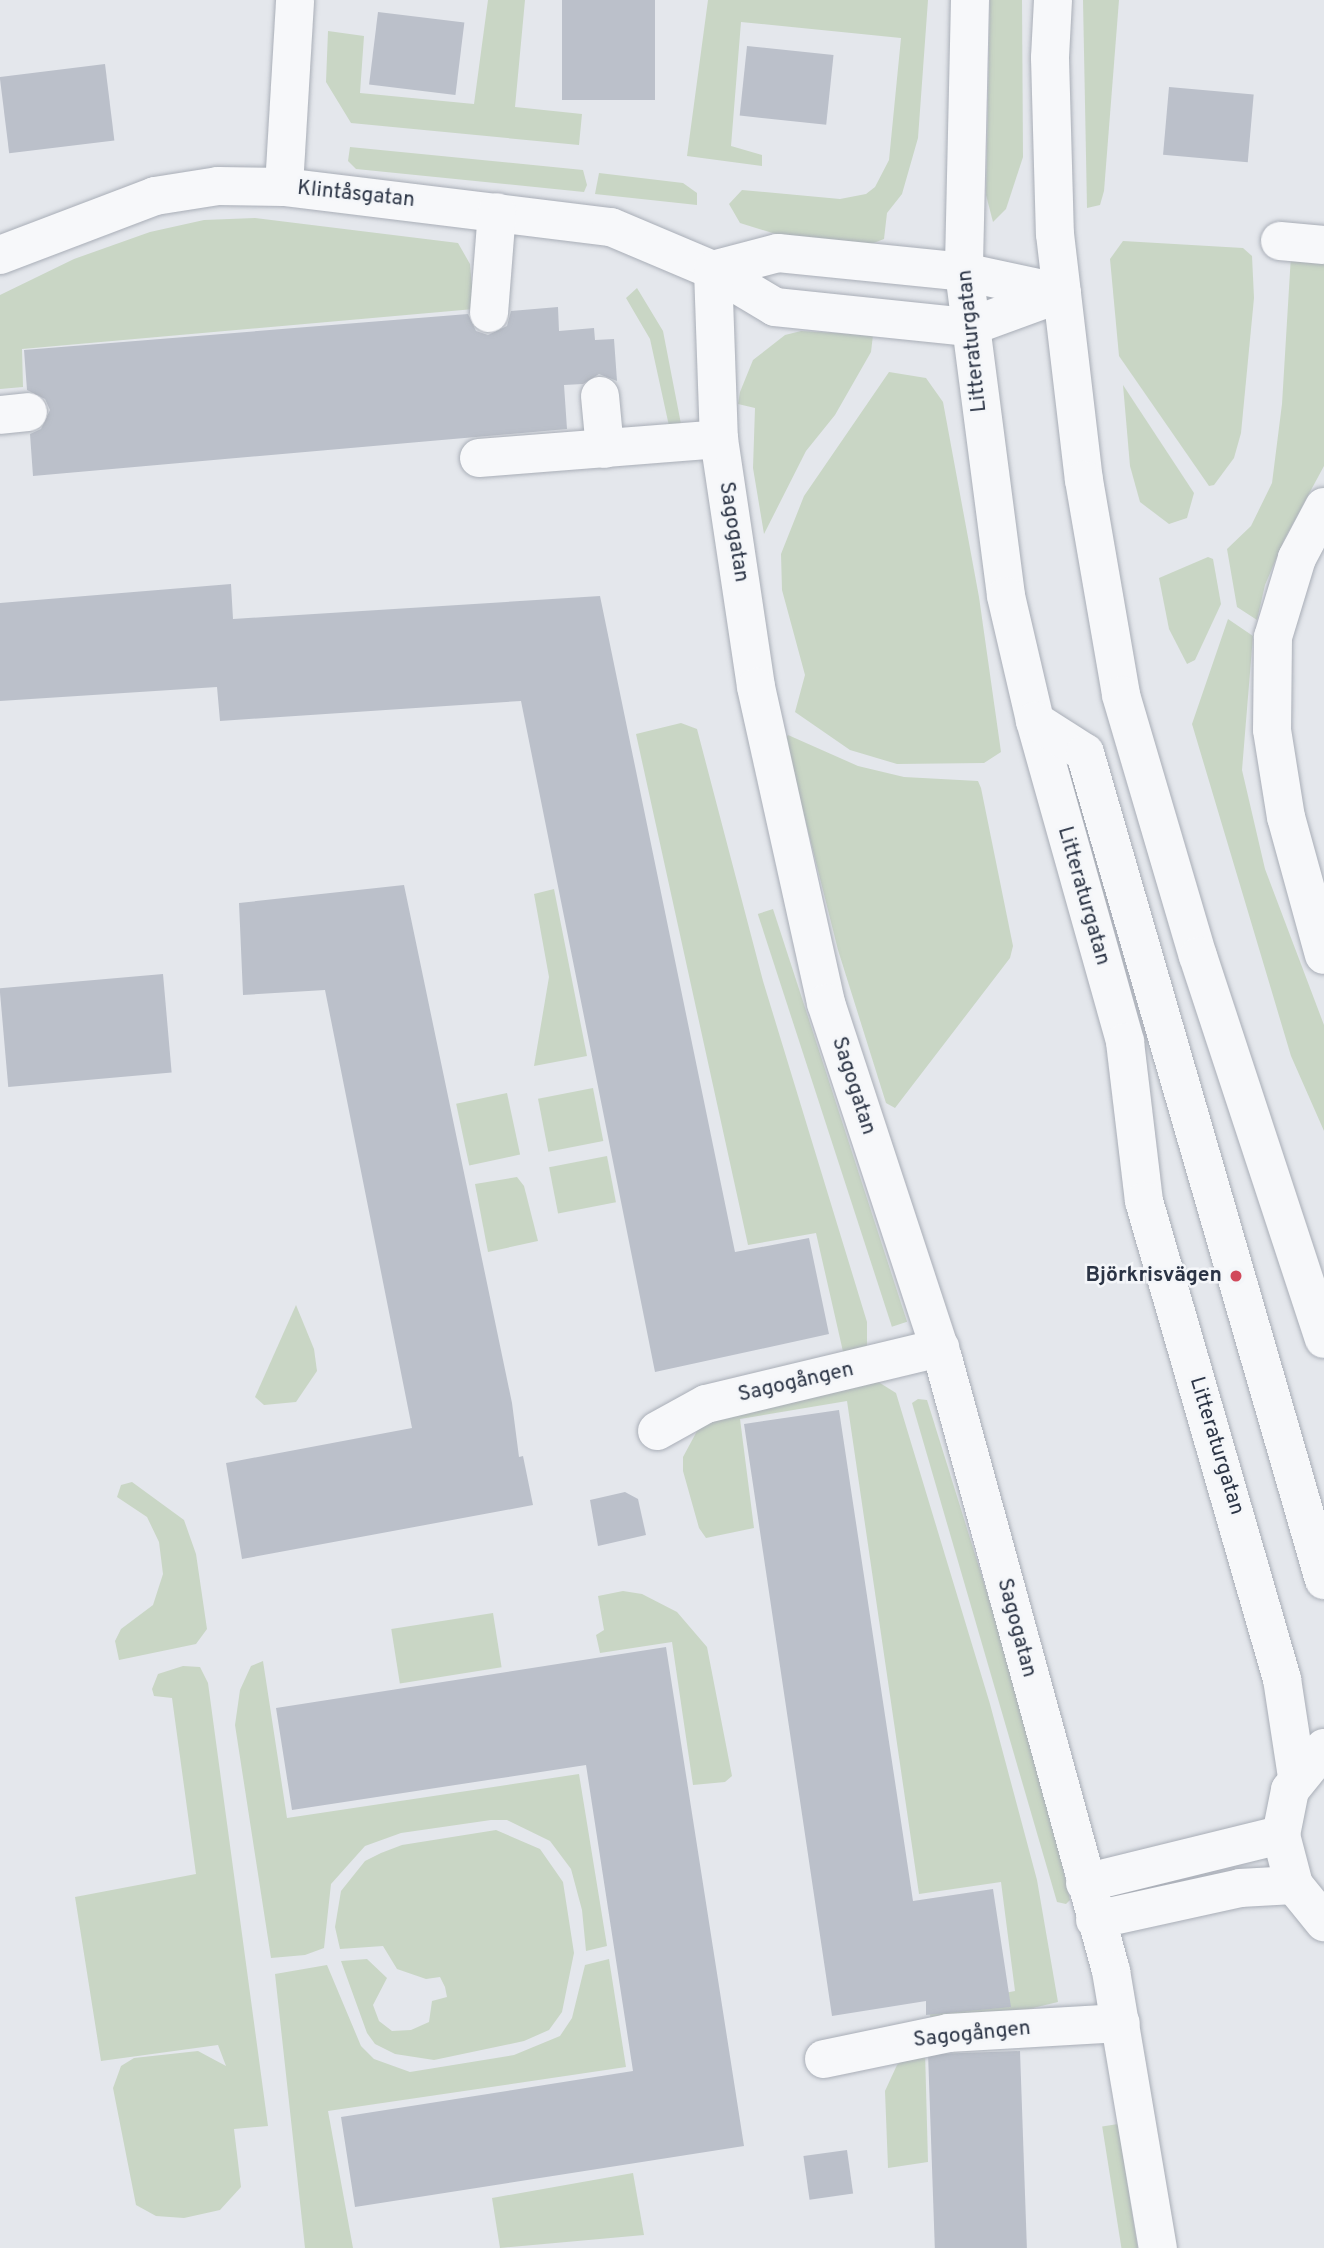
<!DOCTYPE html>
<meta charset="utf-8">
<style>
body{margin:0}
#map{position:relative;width:1324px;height:2248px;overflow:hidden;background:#e4e7ec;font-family:Overpass,sans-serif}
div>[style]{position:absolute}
.green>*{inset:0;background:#c9d6c5;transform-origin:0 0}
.building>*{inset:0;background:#bbc0ca;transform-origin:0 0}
.roads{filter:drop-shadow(0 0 2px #a9aeb7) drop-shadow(0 0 2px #a9aeb7)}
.minor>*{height:38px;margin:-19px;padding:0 19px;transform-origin:19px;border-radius:19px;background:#f7f8fa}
.dots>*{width:19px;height:19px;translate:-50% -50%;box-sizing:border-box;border:4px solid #f4f6f9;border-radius:50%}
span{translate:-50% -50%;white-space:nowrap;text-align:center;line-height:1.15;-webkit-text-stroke:5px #f4f6f9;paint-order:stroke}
.street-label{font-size:21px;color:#2b3445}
.poi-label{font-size:21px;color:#2b3445;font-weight:700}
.right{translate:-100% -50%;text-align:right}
</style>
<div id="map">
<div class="green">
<div style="clip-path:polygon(488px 0,525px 0,515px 107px,582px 114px,579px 145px,351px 123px,326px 82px,328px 31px,364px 36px,360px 93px,474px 104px)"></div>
<div style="clip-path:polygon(708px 0,928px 0,918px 138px,902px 194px,887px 213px,884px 239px,866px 246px,779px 235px,740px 223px,729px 204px,742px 190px,840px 199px,866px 194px,875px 187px,889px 160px,901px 38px,741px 22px,731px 146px,762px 155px,762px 166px,687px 156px)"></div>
<div style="clip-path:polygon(990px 0,1022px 0,1023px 157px,1006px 209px,993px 222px,986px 195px)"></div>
<div style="clip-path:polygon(1083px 0,1119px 0,1104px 191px,1100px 205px,1087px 208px)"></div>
<div style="clip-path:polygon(350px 147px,583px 170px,587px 185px,584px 192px,356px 169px,348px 161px)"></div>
<div style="clip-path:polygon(599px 173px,683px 183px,697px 193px,697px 205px,595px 194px)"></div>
<div style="clip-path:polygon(255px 218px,458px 243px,470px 264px,474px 309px,22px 349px,23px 387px,0 389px,0 295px,74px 259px,150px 232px,204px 220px)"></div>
<div style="clip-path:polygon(1123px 241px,1243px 248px,1252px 256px,1254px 298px,1241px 433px,1234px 458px,1214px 485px,1209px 486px,1119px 356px,1110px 259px)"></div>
<div style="clip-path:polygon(1291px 255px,1324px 259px,1324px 466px,1284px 540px,1265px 585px,1257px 620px,1237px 607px,1227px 549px,1251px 526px,1272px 483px,1282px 404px)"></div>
<div style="clip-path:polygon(637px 288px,663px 331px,681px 424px,669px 426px,650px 339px,626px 298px)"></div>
<div style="clip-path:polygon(801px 331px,873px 335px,871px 352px,835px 415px,806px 451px,764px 534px,753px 468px,755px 408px,738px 404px,740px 392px,753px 360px,785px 335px)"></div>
<div style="clip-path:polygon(889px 372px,926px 378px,943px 402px,979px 597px,1001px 752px,984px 763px,897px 764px,850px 750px,795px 712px,805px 675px,782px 590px,781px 554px,804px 496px)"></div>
<div style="clip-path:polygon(1123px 385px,1194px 493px,1187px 518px,1169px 524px,1140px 502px,1130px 466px)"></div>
<div style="clip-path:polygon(1208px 557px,1213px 559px,1221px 604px,1195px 660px,1187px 664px,1169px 629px,1159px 578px)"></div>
<div style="clip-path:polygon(1228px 619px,1253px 636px,1242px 770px,1265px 869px,1324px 1025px,1324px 1131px,1291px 1056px,1192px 724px)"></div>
<div style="clip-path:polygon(681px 723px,697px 729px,763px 981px,867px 1322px,867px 1349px,844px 1356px,816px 1233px,748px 1245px,636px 734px)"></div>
<div style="clip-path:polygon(788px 735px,858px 766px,904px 777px,978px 781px,981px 788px,1013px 946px,1010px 958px,895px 1108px,886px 1103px,838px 950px,785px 739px)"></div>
<div style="clip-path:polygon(554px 889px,587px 1056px,534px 1066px,549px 977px,534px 894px)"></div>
<div style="left:773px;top:909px;width:434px;height:16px;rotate:72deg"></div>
<div style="left:593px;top:1088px;width:54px;height:56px;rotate:79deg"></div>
<div style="left:507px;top:1093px;width:63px;height:52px;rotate:78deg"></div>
<div style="left:607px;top:1156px;width:47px;height:59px;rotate:79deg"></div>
<div style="clip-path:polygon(517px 1177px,524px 1186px,538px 1241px,488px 1252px,475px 1184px)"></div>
<div style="clip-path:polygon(296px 1305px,314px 1349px,317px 1371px,296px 1402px,264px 1405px,255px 1397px)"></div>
<div style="clip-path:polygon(872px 1378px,896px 1393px,990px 1704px,1037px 1880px,1058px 2002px,991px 2018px,931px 2019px,928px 2008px,1015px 1991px,1001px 1882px,919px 1894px,847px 1401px,740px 1419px,754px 1528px,706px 1538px,699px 1528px,683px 1471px,683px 1457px,697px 1431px,711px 1421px)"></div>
<div style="clip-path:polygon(918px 1399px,927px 1400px,1007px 1657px,1059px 1851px,1070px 1900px,1066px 1904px,1057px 1902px,912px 1403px)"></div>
<div style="clip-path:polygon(132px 1482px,184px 1520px,196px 1554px,207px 1629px,196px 1644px,119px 1660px,115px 1641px,121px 1629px,153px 1605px,163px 1574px,159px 1542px,147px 1517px,117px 1497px,121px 1485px)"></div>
<div style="clip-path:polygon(623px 1591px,642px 1594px,677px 1612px,707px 1647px,732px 1776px,725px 1782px,693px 1785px,672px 1642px,600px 1653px,596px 1635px,604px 1630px,598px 1596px)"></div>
<div style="left:493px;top:1613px;width:55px;height:103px;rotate:81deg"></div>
<div style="clip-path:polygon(263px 1661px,287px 1818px,579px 1774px,607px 1946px,586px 1951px,582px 1910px,571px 1869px,550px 1841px,507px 1820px,491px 1820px,401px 1833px,365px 1846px,331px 1884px,324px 1948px,305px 1955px,271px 1958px,235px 1725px,240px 1690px,251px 1666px)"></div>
<div style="clip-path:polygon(183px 1666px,200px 1667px,208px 1683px,268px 2126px,234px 2129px,241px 2187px,220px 2210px,184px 2218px,156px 2216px,136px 2205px,113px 2088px,121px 2066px,134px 2058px,198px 2051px,226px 2066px,218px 2045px,101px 2061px,75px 1897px,196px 1874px,172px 1698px,154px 1696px,152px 1689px,158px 1674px)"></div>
<div style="clip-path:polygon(496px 1830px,540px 1849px,563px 1882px,574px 1953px,562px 2012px,549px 2030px,524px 2041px,434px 2060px,395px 2054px,375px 2044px,367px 2033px,341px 1961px,367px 1959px,387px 1978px,373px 2005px,379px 2021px,392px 2031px,411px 2030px,429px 2022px,432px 2001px,447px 1997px,445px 1987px,440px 1977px,426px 1979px,397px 1969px,383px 1946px,340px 1949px,335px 1927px,341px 1891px,365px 1861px,381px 1853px,402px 1845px)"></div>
<div style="clip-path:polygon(609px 1959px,626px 2067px,328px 2111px,353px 2248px,305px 2248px,275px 1974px,327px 1965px,361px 2046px,374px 2059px,410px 2072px,514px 2055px,560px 2036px,572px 2018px,585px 1965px)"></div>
<div style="clip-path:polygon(925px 2051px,928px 2162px,888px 2168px,885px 2091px,897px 2065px,911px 2053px)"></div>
<div style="left:1118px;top:2124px;width:126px;height:16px;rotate:81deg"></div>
<div style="clip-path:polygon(633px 2173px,644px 2235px,500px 2248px,492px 2198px)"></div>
</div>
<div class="building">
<div style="left:562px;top:0;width:93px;height:100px"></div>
<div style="left:378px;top:12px;width:87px;height:73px;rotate:7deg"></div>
<div style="left:747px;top:46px;width:87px;height:70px;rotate:6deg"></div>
<div style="left:105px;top:64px;width:77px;height:106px;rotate:83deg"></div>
<div style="left:1169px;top:87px;width:85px;height:68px;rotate:5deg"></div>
<div style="clip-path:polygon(558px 307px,559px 331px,594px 328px,595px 340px,614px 339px,617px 381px,599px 374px,583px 384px,564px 385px,567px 429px,33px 476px,30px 434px,41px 429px,50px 410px,45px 399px,27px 390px,24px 350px,468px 314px,476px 331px,488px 335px,507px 326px,511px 311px)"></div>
<div style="clip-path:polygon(231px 584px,233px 619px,600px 596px,735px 1252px,809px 1238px,829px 1334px,655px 1372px,521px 701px,220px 721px,217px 687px,0 701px,0 603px)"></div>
<div style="clip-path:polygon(404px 885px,512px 1403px,519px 1457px,523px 1456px,533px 1505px,242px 1559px,226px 1463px,412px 1428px,325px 990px,243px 995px,239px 903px)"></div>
<div style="left:163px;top:974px;width:99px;height:164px;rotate:85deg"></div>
<div style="clip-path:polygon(839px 1410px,913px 1901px,993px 1889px,1011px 2007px,926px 2015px,926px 2001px,832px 2016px,744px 1424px)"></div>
<div style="clip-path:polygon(625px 1492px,638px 1499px,646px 1535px,598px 1546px,590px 1500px)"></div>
<div style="clip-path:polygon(666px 1647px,744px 2146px,355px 2207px,341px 2117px,633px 2071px,586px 1765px,292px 1810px,276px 1708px)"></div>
<div style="left:1020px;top:2051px;width:197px;height:92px;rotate:88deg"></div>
<div style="left:847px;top:2150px;width:44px;height:44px;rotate:82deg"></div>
</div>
<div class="roads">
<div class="minor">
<div style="left:970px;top:0;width:272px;rotate:91.3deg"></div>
<div style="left:964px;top:272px;width:327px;rotate:82.6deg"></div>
<div style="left:1006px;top:596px;width:128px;rotate:76.9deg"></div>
<div style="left:1035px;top:721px;width:333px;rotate:74.3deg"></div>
<div style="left:1125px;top:1042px;width:160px;rotate:83.2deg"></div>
<div style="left:1144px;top:1201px;width:498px;rotate:73.9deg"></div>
<div style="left:1282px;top:1679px;width:99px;rotate:81.3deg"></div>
<div style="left:1053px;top:0;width:58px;rotate:93deg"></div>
<div style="left:1050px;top:58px;width:176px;rotate:88.4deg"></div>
<div style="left:1055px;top:234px;width:248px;rotate:83.3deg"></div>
<div style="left:1084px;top:480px;width:218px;rotate:80.2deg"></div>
<div style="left:1121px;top:695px;width:272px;rotate:73.6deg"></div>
<div style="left:1198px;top:956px;width:403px;rotate:71.8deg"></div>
<div style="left:284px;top:187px;width:187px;rotate:-86.6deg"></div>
<div style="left:1280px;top:241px;width:44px;rotate:5.2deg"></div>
<div style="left:0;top:255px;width:166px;rotate:-20.8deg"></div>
<div style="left:155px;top:196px;width:64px;rotate:-9deg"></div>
<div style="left:218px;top:186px;width:66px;rotate:0.9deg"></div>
<div style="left:284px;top:187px;width:329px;rotate:7deg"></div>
<div style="left:611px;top:227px;width:111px;rotate:22.9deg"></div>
<div style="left:713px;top:270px;width:72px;rotate:30.8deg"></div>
<div style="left:775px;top:307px;width:195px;rotate:5.9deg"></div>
<div style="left:969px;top:327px;width:99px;rotate:-20.1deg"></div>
<div style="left:713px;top:270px;width:169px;rotate:88deg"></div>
<div style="left:719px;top:439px;width:251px;rotate:81.5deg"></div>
<div style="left:756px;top:687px;width:324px;rotate:77.5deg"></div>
<div style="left:826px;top:1003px;width:374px;rotate:71.8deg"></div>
<div style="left:943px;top:1358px;width:636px;rotate:74.67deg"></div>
<div style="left:1111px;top:1971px;width:281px;rotate:80.4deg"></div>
<div style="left:713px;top:270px;width:67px;rotate:-14.7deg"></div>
<div style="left:778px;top:253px;width:187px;rotate:5.8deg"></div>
<div style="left:964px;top:272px;width:100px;rotate:12.1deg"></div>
<div style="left:489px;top:313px;width:101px;rotate:-85.5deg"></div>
<div style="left:600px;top:396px;width:53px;rotate:84.6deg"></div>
<div style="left:0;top:415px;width:28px;rotate:-6deg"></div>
<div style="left:479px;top:458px;width:241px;rotate:-4.5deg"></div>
<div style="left:1324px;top:507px;width:58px;rotate:117.9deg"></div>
<div style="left:1297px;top:558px;width:83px;rotate:106.9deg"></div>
<div style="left:1273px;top:637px;width:93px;rotate:90.6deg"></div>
<div style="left:1272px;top:730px;width:88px;rotate:80.9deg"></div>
<div style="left:1286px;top:817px;width:143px;rotate:74.6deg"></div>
<div style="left:1035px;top:721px;width:59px;rotate:32.6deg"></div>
<div style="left:1085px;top:753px;width:861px;rotate:73.88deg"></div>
<div style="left:657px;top:1431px;width:56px;rotate:-28.9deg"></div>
<div style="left:706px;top:1404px;width:241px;rotate:-13.5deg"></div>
<div style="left:1324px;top:1748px;width:54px;rotate:129deg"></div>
<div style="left:1290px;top:1790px;width:46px;rotate:101.3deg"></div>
<div style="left:1281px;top:1835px;width:52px;rotate:75.4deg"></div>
<div style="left:1294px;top:1885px;width:48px;rotate:51deg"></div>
<div style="left:1085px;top:1883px;width:202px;rotate:-13.8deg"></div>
<div style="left:1095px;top:1920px;width:148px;rotate:-12.4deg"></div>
<div style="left:1240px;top:1888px;width:54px;rotate:-3.2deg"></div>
<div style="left:824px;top:2059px;width:127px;rotate:-11.8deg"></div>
<div style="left:948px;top:2033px;width:173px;rotate:-3.3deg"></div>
</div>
</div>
<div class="dots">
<div style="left:1236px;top:1276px;background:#d1495b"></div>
</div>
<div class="street-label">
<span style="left:356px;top:195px;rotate:6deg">Klintåsgatan</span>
<span style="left:973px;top:341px;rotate:-96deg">Litteraturgatan</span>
<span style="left:733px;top:532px;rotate:81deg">Sagogatan</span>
<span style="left:1083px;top:896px;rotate:74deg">Litteraturgatan</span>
<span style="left:853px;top:1086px;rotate:72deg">Sagogatan</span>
<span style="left:796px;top:1383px;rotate:-13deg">Sagogången</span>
<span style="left:1216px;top:1446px;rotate:73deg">Litteraturgatan</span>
<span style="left:1016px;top:1628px;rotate:75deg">Sagogatan</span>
<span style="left:972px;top:2035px;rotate:-6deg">Sagogången</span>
</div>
<div class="poi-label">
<span class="right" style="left:1222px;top:1276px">Björkrisvägen</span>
</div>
</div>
